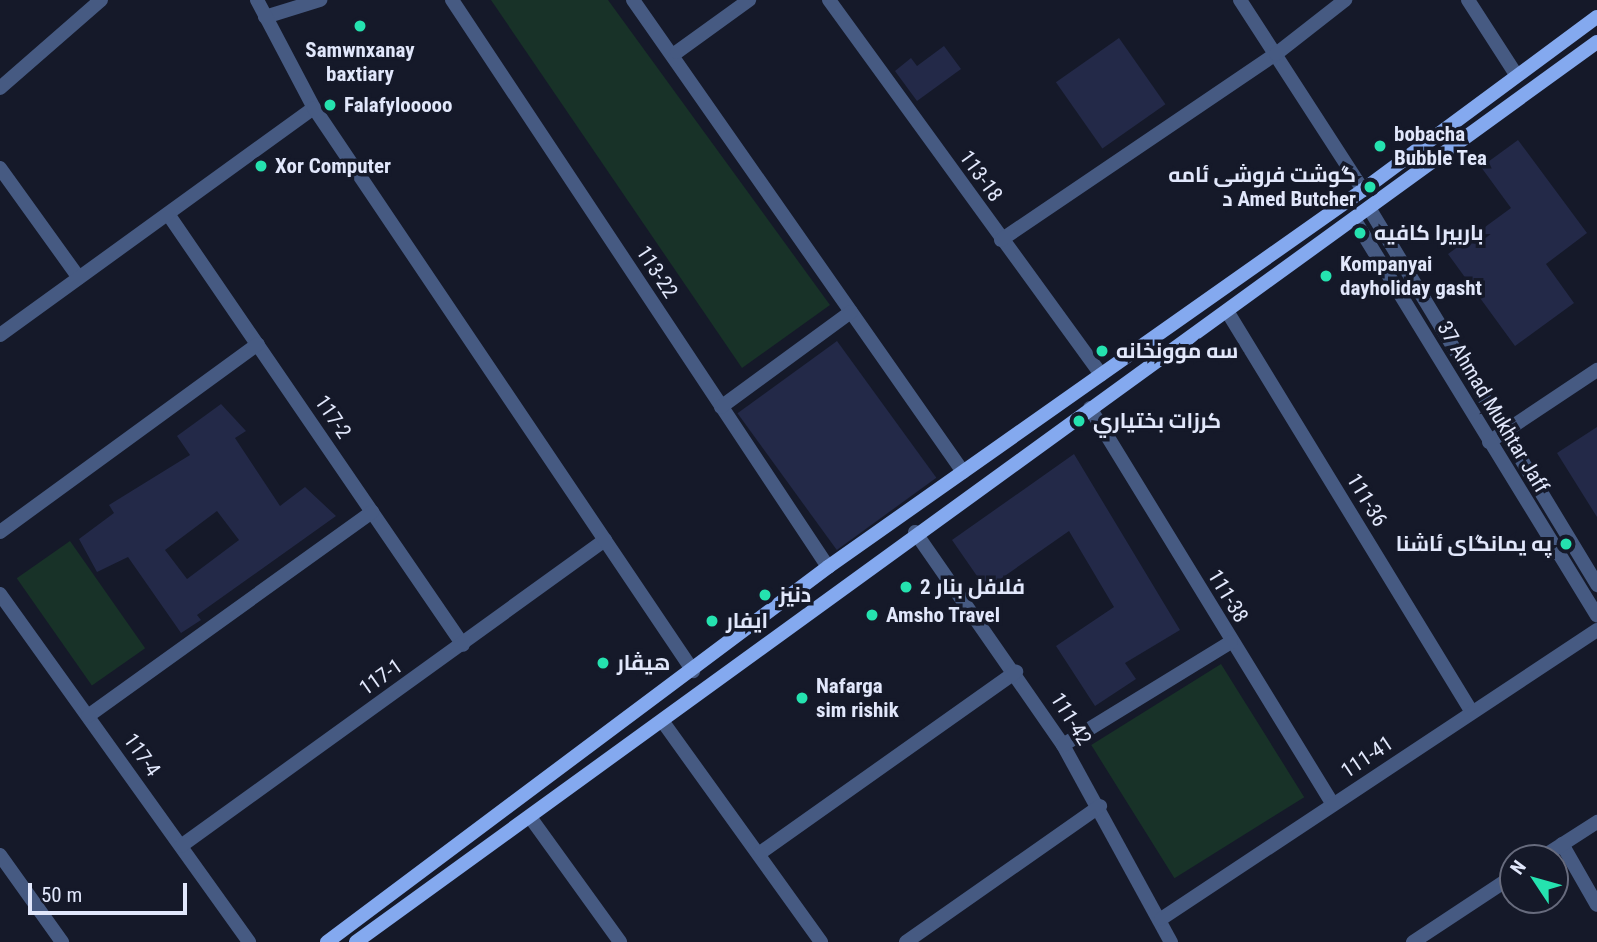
<!DOCTYPE html>
<meta charset="utf-8">
<style>
body{margin:0}
#map{position:relative;width:1597px;height:942px;overflow:hidden;background:#151929;font-family:"Roboto Condensed",Cairo,sans-serif}
div>[style]{position:absolute}
.green>*{inset:0;background:#183228;transform-origin:0 0}
.building>*{inset:0;background:#232948;transform-origin:0 0}
.minor>*{height:14px;margin:-7px;padding:0 7px;transform-origin:7px;border-radius:7px;background:#465a82}
.tertiary>*{height:14px;margin:-7px;padding:0 7px;transform-origin:7px;border-radius:7px;background:#465a82}
.secondary>*{height:14px;margin:-7px;padding:0 7px;transform-origin:7px;border-radius:7px;background:#84a9ef}
.dots>*{width:19px;height:19px;translate:-50% -50%;box-sizing:border-box;border:4px solid #151929;border-radius:50%}
span{translate:-50% -50%;white-space:nowrap;text-align:center;line-height:1.15;-webkit-text-stroke:7px #151929;paint-order:stroke}
.poi-label{font-size:21px;color:#e1e7fb;font-weight:700}
.left{translate:0 -50%;text-align:left}
.right{translate:-100% -50%;text-align:right}
.street-label{font-size:21px;color:#e1e7fb}
.north{position:absolute;left:1499px;top:844px;width:70px;height:70px;box-sizing:border-box;background:#151929;border:2px solid #676b7d;border-radius:50%;rotate:306deg;font-size:19px;font-weight:700;line-height:28px;text-align:center;color:#e1e7fb}
.north::after{content:'';display:block;margin:auto;width:24px;height:32px;background:#25e2af;clip-path:polygon(50% 0,100% 100%,50% 72%,0 100%)}
.scale{position:absolute;left:28px;top:883px;width:159px;height:32px;box-sizing:border-box;border:4px solid #e1e7fb;border-top:0;padding-left:9px;font-size:21px;line-height:24px;white-space:nowrap;color:#e1e7fb;-webkit-text-stroke:5px #151929;paint-order:stroke}
</style>
<div id="map">
<div class="green">
<div style="clip-path:polygon(491px 0,608px 0,830px 305px,742px 368px)"></div>
<div style="left:70px;top:541px;width:131px;height:65px;rotate:55deg"></div>
<div style="left:1221px;top:664px;width:157px;height:153px;rotate:58deg"></div>
</div>
<div class="building">
<div style="left:1119px;top:38px;width:81px;height:77px;rotate:55deg"></div>
<div style="clip-path:polygon(944px 46px,961px 69px,917px 101px,895px 71px,911px 58px,917px 66px)"></div>
<div style="clip-path:polygon(1518px 140px,1587px 233px,1546px 264px,1574px 303px,1515px 346px,1448px 254px,1511px 208px,1481px 167px)"></div>
<div style="left:837px;top:341px;width:169px;height:123px;rotate:54deg"></div>
<div style="clip-path:polygon(evenodd,221px 404px,246px 431px,235px 438px,280px 506px,305px 487px,336px 516px,197px 615px,201px 620px,181px 633px,128px 557px,97px 572px,79px 539px,114px 513px,109px 505px,190px 455px,177px 436px,221px 404px,217px 511px,239px 540px,187px 579px,165px 550px,217px 511px)"></div>
<div style="clip-path:polygon(1597px 427px,1597px 517px,1557px 453px)"></div>
<div style="clip-path:polygon(1074px 454px,1180px 630px,1125px 663px,1136px 679px,1095px 706px,1056px 646px,1114px 607px,1069px 531px,986px 589px,952px 540px)"></div>
</div>
<div class="minor">
<div style="left:452px;top:0;width:680px;rotate:56.45deg"></div>
<div style="left:633px;top:0;width:576px;rotate:55.04deg"></div>
<div style="left:829px;top:0;width:463px;rotate:54deg"></div>
<div style="left:1240px;top:0;width:226px;rotate:57.1deg"></div>
<div style="left:1468px;top:0;width:90px;rotate:57.2deg"></div>
<div style="left:265px;top:17px;width:58px;rotate:-17.2deg"></div>
<div style="left:677px;top:52px;width:89px;rotate:-35.8deg"></div>
<div style="left:0;top:88px;width:134px;rotate:-41.1deg"></div>
<div style="left:0;top:168px;width:135px;rotate:54.3deg"></div>
<div style="left:168px;top:214px;width:522px;rotate:55.61deg"></div>
<div style="left:1001px;top:240px;width:332px;rotate:-34.1deg"></div>
<div style="left:1276px;top:54px;width:88px;rotate:-38deg"></div>
<div style="left:1227px;top:311px;width:469px;rotate:58.6deg"></div>
<div style="left:0;top:335px;width:387px;rotate:-35.9deg"></div>
<div style="left:721px;top:407px;width:161px;rotate:-36.2deg"></div>
<div style="left:1090px;top:408px;width:465px;rotate:58.5deg"></div>
<div style="left:1489px;top:442px;width:130px;rotate:-33.7deg"></div>
<div style="left:0;top:532px;width:319px;rotate:-36.1deg"></div>
<div style="left:915px;top:532px;width:259px;rotate:55.2deg"></div>
<div style="left:1063px;top:745px;width:225px;rotate:61.3deg"></div>
<div style="left:0;top:594px;width:428px;rotate:54.4deg"></div>
<div style="left:88px;top:716px;width:350px;rotate:-35.7deg"></div>
<div style="left:663px;top:722px;width:271px;rotate:54.3deg"></div>
<div style="left:1063px;top:745px;width:197px;rotate:-31.5deg"></div>
<div style="left:530px;top:817px;width:154px;rotate:54.2deg"></div>
<div style="left:1562px;top:844px;width:70px;rotate:60.2deg"></div>
<div style="left:181px;top:846px;width:523px;rotate:-35.82deg"></div>
<div style="left:760px;top:853px;width:314px;rotate:-35.3deg"></div>
<div style="left:0;top:855px;width:107px;rotate:54.5deg"></div>
<div style="left:1541px;top:858px;width:67px;rotate:-32.7deg"></div>
<div style="left:1161px;top:919px;width:523px;rotate:-33.54deg"></div>
<div style="left:906px;top:942px;width:237px;rotate:-35deg"></div>
<div style="left:1413px;top:942px;width:120px;rotate:-33.4deg"></div>
</div>
<div class="tertiary">
<div style="left:257px;top:0;width:122px;rotate:62.2deg"></div>
<div style="left:314px;top:108px;width:679px;rotate:56.05deg"></div>
<div style="left:1369px;top:208px;width:441px;rotate:58.8deg"></div>
<div style="left:1354px;top:219px;width:465px;rotate:58.5deg"></div>
</div>
<div class="secondary">
<div style="left:327px;top:942px;width:626px;rotate:-36.81deg"></div>
<div style="left:828px;top:567px;width:654px;rotate:-35.17deg"></div>
<div style="left:1363px;top:190px;width:291px;rotate:-36.5deg"></div>
<div style="left:356px;top:942px;width:1533px;rotate:-35.95deg"></div>
</div>
<div class="dots">
<div style="left:360px;top:26px;background:#25e2af"></div>
<div style="left:330px;top:105px;background:#25e2af"></div>
<div style="left:1380px;top:146px;background:#25e2af"></div>
<div style="left:261px;top:166px;background:#25e2af"></div>
<div style="left:1370px;top:187px;background:#25e2af"></div>
<div style="left:1360px;top:233px;background:#25e2af"></div>
<div style="left:1326px;top:276px;background:#25e2af"></div>
<div style="left:1102px;top:351px;background:#25e2af"></div>
<div style="left:1079px;top:421px;background:#25e2af"></div>
<div style="left:1566px;top:544px;background:#25e2af"></div>
<div style="left:906px;top:587px;background:#25e2af"></div>
<div style="left:765px;top:595px;background:#25e2af"></div>
<div style="left:872px;top:615px;background:#25e2af"></div>
<div style="left:712px;top:621px;background:#25e2af"></div>
<div style="left:603px;top:663px;background:#25e2af"></div>
<div style="left:802px;top:698px;background:#25e2af"></div>
</div>
<div class="poi-label">
<span style="left:360px;top:62px">Samwnxanay<br>baxtiary</span>
<span class="left" style="left:344px;top:105px">Falafylooooo</span>
<span class="left" style="left:1394px;top:146px">bobacha<br>Bubble Tea</span>
<span class="left" style="left:275px;top:166px">Xor Computer</span>
<span class="right" style="left:1356px;top:187px">گوشت فروشی ئامه<br>د Amed Butcher</span>
<span class="left" style="left:1374px;top:233px">باربيرا كافيه</span>
<span class="left" style="left:1340px;top:276px">Kompanyai<br>dayholiday gasht</span>
<span class="left" style="left:1116px;top:351px">سه موونخانه</span>
<span class="left" style="left:1093px;top:421px">كرزات بختياري</span>
<span class="right" style="left:1552px;top:544px">په یمانگای ئاشنا</span>
<span class="left" style="left:920px;top:587px">فلافل بنار 2</span>
<span class="left" style="left:779px;top:595px">دنيز</span>
<span class="left" style="left:886px;top:615px">Amsho Travel</span>
<span class="left" style="left:726px;top:621px">ايفار</span>
<span class="left" style="left:617px;top:663px">هيڤار</span>
<span class="left" style="left:816px;top:698px">Nafarga<br>sim rishik</span>
</div>
<div class="street-label">
<span style="left:981px;top:176px;rotate:54deg">113-18</span>
<span style="left:657px;top:272px;rotate:57deg">113-22</span>
<span style="left:1493px;top:407px;rotate:59deg">37 Ahmad Mukhtar Jaff</span>
<span style="left:333px;top:417px;rotate:56deg">117-2</span>
<span style="left:1367px;top:500px;rotate:59deg">111-36</span>
<span style="left:1228px;top:596px;rotate:59deg">111-38</span>
<span style="left:381px;top:677px;rotate:-35deg">117-1</span>
<span style="left:1071px;top:719px;rotate:58deg">111-42</span>
<span style="left:142px;top:755px;rotate:55deg">117-4</span>
<span style="left:1367px;top:757px;rotate:-34deg">111-41</span>
</div>
<div class="north">N</div>
<div class="scale">50 m</div>
</div>
